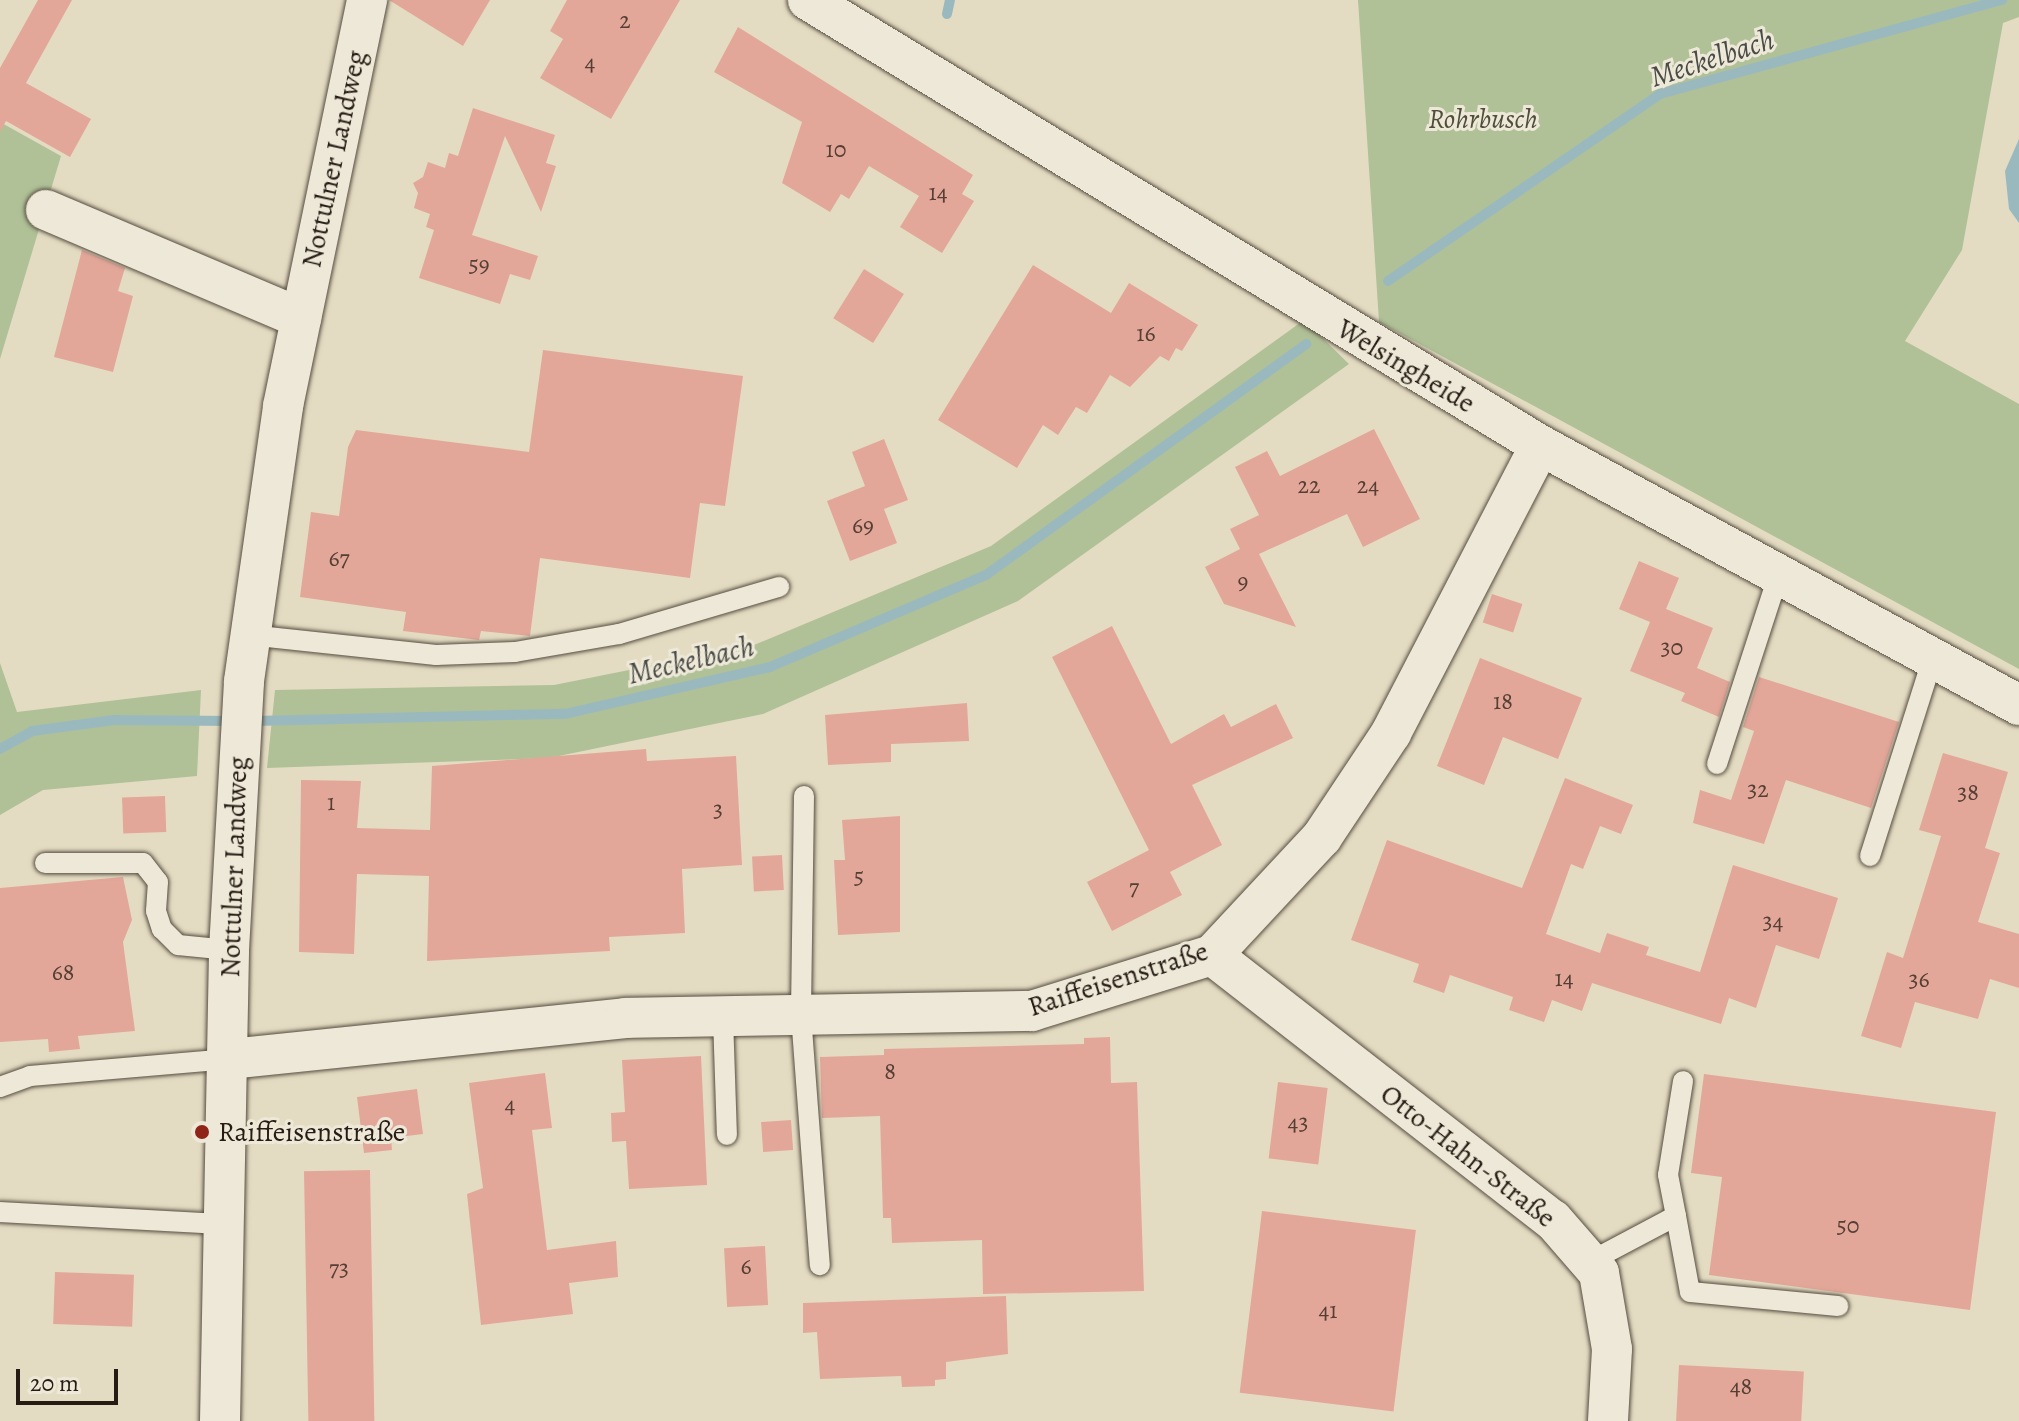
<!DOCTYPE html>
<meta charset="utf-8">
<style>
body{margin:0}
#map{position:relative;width:2019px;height:1421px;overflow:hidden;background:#e4dcc2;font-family:Alegreya,serif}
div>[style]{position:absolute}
.green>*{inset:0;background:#b0c197}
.water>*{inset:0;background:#9ab9be}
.stream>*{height:10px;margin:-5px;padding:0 5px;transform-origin:5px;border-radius:5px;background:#9ab9be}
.building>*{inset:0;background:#e3a799;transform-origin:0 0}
.roads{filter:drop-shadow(0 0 2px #564c40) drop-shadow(0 0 2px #564c40)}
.lane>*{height:20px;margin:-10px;padding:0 10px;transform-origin:10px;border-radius:10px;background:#ede8d7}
.street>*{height:40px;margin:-20px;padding:0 20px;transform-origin:20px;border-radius:20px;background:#ede8d7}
.dots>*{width:22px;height:22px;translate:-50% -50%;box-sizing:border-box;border:4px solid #ede8d7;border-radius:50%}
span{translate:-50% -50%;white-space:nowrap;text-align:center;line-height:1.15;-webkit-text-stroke:6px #ede8d7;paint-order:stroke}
.number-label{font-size:24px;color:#553f35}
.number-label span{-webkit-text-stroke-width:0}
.park-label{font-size:28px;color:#4f4e3b;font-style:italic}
.street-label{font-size:28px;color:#261c14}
.poi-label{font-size:28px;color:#261c14}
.left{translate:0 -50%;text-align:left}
.water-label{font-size:30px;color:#494b47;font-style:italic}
.scale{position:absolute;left:16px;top:1369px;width:102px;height:36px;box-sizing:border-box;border:4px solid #261c14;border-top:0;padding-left:10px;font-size:24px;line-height:28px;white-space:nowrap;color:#261c14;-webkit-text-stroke:6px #ede8d7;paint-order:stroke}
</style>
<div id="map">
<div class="green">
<div style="clip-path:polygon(1358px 0,2019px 0,2019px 17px,2003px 23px,1962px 250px,1905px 341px,2019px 404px,2019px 669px,1379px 322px)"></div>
<div style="clip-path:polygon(0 122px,61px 156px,0 359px)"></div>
<div style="clip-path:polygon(1304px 320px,1349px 364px,1018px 601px,763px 714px,549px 758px,267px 768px,275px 690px,554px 685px,754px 645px,991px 546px)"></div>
<div style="clip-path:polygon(0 663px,17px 712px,201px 690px,197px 776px,43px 790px,0 815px)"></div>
</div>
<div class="water">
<div style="clip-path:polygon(2019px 139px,2019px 223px,2009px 209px,2005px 171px)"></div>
</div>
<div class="stream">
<div style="left:947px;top:14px;width:14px;rotate:-78deg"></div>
<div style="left:1388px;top:281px;width:330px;rotate:-34.5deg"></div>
<div style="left:1660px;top:94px;width:355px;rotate:-15.4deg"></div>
<div style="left:249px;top:721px;width:316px;rotate:-1.3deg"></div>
<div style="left:565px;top:714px;width:210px;rotate:-12.9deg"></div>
<div style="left:770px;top:667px;width:235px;rotate:-23.1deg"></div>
<div style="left:986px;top:575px;width:395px;rotate:-35.8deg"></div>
<div style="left:0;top:749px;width:37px;rotate:-29deg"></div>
<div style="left:32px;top:731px;width:83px;rotate:-7.6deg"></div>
<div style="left:114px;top:720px;width:119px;rotate:0.5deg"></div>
</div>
<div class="building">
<div style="clip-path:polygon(38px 0,72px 0,26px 83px,91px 119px,70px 157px,6px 121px,0 132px,0 68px)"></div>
<div style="clip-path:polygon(389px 0,490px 0,463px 46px)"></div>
<div style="clip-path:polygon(567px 0,680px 0,611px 119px,540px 78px,563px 39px,550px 31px)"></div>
<div style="clip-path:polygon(738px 27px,973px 175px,962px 194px,974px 201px,942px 253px,900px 227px,919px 196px,869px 166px,849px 199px,841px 194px,830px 212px,782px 183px,802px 122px,714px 72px)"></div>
<div style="clip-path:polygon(473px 108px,555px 135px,546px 163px,556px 166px,541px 212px,505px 136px,472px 235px,538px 256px,530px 280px,510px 274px,500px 304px,419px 278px,434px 230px,426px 227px,430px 214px,414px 208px,418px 193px,413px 183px,423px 177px,428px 162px,445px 168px,449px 153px,458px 156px)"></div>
<div style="clip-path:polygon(82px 250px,125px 268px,118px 291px,133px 296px,113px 372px,54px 357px)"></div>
<div style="clip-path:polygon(1033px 265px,1111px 313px,1129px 283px,1198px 325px,1182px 351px,1176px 348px,1169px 361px,1160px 356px,1130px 387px,1110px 375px,1087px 413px,1076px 407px,1058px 435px,1043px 425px,1017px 468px,938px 420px)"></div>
<div style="left:864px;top:269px;width:47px;height:58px;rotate:32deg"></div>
<div style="clip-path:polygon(543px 350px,743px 376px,725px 506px,700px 503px,690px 578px,540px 558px,530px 636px,481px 631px,479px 640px,403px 631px,406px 612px,300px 597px,311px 512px,339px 516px,348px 447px,356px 430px,529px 452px)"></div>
<div style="clip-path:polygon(1374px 429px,1420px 519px,1363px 547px,1347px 514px,1259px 554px,1296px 627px,1224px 604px,1205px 567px,1240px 549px,1230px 529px,1259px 515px,1235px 467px,1267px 451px,1280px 476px)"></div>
<div style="clip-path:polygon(884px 439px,908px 500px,884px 509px,897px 543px,850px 561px,827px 501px,865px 486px,852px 452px)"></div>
<div style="clip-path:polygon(1639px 561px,1679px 578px,1666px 609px,1713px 628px,1697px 668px,1730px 682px,1719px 717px,1681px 701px,1685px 693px,1630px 671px,1650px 622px,1619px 609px)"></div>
<div style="left:1492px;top:594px;width:32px;height:30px;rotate:18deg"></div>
<div style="clip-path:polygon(1112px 626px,1171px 744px,1224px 714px,1231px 727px,1276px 704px,1293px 738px,1192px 785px,1222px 845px,1170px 872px,1182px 895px,1112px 931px,1087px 882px,1149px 850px,1052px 657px)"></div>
<div style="clip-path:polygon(1480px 658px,1582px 698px,1558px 759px,1503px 737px,1484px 785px,1437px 766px)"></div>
<div style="clip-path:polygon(1759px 677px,1899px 722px,1871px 808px,1786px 780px,1764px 844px,1693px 823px,1700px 790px,1731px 800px,1754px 731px,1743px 727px)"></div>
<div style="clip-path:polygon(967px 703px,969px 741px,891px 744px,891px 762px,828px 765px,825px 715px)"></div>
<div style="clip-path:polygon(646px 749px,647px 761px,736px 756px,742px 865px,682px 869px,685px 933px,609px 937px,610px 951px,427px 961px,429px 876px,357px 874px,354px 954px,299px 952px,301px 780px,361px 781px,357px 828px,430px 830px,432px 766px)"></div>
<div style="clip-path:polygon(1943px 753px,2008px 772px,1985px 848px,2000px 853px,1978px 922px,2019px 934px,2019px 988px,1990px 979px,1978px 1019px,1915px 1002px,1901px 1048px,1861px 1036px,1887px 952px,1903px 958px,1941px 836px,1919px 830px)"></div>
<div style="clip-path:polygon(1565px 778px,1633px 805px,1621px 834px,1600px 826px,1583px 869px,1571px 864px,1546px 934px,1600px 953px,1607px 933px,1649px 947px,1646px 955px,1700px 972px,1733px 865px,1838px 898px,1819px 959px,1776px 945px,1756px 1008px,1729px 998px,1721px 1024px,1592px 983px,1582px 1011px,1552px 1000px,1544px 1022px,1509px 1010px,1513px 997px,1450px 975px,1444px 993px,1413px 982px,1419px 964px,1351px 940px,1387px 840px,1522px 888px)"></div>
<div style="left:165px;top:796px;width:36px;height:43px;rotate:88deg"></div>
<div style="clip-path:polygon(900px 816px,900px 932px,838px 935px,834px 860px,845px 860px,842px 820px)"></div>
<div style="left:782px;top:855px;width:35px;height:30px;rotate:87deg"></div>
<div style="clip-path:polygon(123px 877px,132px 920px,123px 942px,135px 1031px,78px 1036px,80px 1049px,49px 1052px,48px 1039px,0 1042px,0 888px)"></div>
<div style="clip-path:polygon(1110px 1037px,1111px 1083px,1137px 1082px,1144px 1291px,983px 1294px,982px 1240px,892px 1243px,891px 1218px,883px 1218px,880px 1116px,822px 1118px,820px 1057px,884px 1055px,884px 1049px,1084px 1044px,1084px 1038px)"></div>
<div style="clip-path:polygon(701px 1056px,707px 1185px,629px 1189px,626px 1141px,612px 1142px,611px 1113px,625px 1112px,622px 1060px)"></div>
<div style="clip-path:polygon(545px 1073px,552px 1128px,532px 1130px,547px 1250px,616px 1241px,618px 1277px,569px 1283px,573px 1314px,481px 1325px,467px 1194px,483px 1188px,469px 1083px)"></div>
<div style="clip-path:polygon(1704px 1074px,1996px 1112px,1970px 1310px,1709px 1275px,1722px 1177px,1691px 1173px)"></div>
<div style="left:1278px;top:1082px;width:50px;height:77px;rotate:7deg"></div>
<div style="clip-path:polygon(417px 1089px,423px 1134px,391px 1138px,392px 1150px,364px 1153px,357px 1097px)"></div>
<div style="left:791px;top:1120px;width:30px;height:30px;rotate:86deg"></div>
<div style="left:370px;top:1170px;width:251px;height:66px;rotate:89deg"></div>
<div style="left:1262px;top:1211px;width:155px;height:183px;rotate:7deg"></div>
<div style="left:765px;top:1246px;width:59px;height:41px;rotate:87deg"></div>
<div style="left:55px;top:1272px;width:79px;height:52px;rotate:2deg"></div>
<div style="clip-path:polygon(1006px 1296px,1008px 1354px,946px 1362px,946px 1379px,935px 1380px,935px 1386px,902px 1387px,901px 1376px,820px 1379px,817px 1332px,803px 1333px,803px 1303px)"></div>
<div style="left:1679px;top:1365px;width:125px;height:56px;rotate:3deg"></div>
</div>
<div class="roads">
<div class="lane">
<div style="left:249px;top:635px;width:188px;rotate:6.1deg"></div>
<div style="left:436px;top:655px;width:79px;rotate:-2.2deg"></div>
<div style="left:515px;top:652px;width:106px;rotate:-9.8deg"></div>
<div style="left:619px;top:634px;width:167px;rotate:-16.4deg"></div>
<div style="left:1717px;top:764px;width:201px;rotate:-72deg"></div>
<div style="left:804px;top:796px;width:219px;rotate:90.8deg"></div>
<div style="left:801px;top:1015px;width:251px;rotate:85.7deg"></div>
<div style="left:1870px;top:856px;width:206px;rotate:-72.4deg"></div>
<div style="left:45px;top:863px;width:98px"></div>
<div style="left:143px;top:863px;width:24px;rotate:52deg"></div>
<div style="left:158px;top:882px;width:29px;rotate:94deg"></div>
<div style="left:156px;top:911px;width:19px;rotate:72deg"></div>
<div style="left:162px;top:929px;width:23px;rotate:45deg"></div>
<div style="left:178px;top:945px;width:51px;rotate:5.6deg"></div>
<div style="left:723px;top:1017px;width:118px;rotate:88.1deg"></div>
<div style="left:0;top:1087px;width:32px;rotate:-20deg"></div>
<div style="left:30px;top:1076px;width:200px;rotate:-4.9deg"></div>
<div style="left:0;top:1212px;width:225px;rotate:3.1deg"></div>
<div style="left:1676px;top:1216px;width:42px;rotate:-101deg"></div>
<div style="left:1668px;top:1175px;width:95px;rotate:-80.9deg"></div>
<div style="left:1589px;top:1262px;width:98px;rotate:-27.9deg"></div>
<div style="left:1676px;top:1216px;width:77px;rotate:79.6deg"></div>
<div style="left:1690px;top:1292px;width:149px;rotate:5.4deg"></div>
</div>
<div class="street">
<div style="left:808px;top:0;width:857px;rotate:31.3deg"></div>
<div style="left:1540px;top:445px;width:545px;rotate:28.49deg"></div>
<div style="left:46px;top:210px;width:277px;rotate:23deg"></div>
<div style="left:1212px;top:955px;width:432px;rotate:37.9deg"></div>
<div style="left:1553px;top:1220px;width:70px;rotate:49deg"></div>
<div style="left:1599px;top:1273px;width:77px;rotate:80.3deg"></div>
<div style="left:1612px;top:1349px;width:72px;rotate:93.2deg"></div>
<div style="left:229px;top:1059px;width:398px;rotate:-5.9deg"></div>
<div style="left:625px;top:1018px;width:407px;rotate:-1deg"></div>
<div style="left:1032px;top:1011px;width:189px;rotate:-17.3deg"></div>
<div style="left:1212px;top:955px;width:161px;rotate:-47deg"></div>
<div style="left:1322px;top:837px;width:125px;rotate:-56.4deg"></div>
<div style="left:1391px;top:733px;width:324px;rotate:-62.6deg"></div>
<div style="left:220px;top:1421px;width:471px;rotate:-88.9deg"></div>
<div style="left:229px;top:950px;width:269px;rotate:-86.8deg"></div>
<div style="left:244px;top:681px;width:278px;rotate:-81.9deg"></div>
<div style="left:283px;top:406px;width:415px;rotate:-78.3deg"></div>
</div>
</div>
<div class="dots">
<div style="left:202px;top:1132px;background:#8f2418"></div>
</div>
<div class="number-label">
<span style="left:625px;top:21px">2</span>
<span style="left:590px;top:63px">4</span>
<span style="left:836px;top:150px">10</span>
<span style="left:938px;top:193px">14</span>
<span style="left:479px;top:265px">59</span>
<span style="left:1146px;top:334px">16</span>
<span style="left:1309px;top:486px">22</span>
<span style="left:1368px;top:486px">24</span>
<span style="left:863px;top:526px">69</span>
<span style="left:339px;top:559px">67</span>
<span style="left:1243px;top:582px">9</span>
<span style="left:1672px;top:648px">30</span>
<span style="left:1503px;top:702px">18</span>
<span style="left:1758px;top:790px">32</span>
<span style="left:1968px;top:793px">38</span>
<span style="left:331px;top:803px">1</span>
<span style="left:718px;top:810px">3</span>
<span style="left:859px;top:877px">5</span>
<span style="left:1134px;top:888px">7</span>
<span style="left:1773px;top:922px">34</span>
<span style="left:63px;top:973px">68</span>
<span style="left:1564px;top:979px">14</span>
<span style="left:1919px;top:980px">36</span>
<span style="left:890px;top:1072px">8</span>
<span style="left:510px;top:1105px">4</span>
<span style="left:1298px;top:1123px">43</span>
<span style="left:1848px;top:1226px">50</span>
<span style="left:746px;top:1267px">6</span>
<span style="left:339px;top:1269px">73</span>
<span style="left:1328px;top:1311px">41</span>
<span style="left:1741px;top:1387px">48</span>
</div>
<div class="park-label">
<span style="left:1483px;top:119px">Rohrbusch</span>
</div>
<div class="street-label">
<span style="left:334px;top:159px;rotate:-78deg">Nottulner Landweg</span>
<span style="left:1406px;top:366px;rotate:31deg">Welsingheide</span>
<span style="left:234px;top:867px;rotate:-88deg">Nottulner Landweg</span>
<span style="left:1118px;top:979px;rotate:-18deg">Raiffeisenstraße</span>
<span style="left:1468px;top:1156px;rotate:38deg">Otto-Hahn-Straße</span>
</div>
<div class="poi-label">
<span class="left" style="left:218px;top:1132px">Raiffeisenstraße</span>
</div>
<div class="water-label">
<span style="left:1712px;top:58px;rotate:-18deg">Meckelbach</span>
<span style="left:691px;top:660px;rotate:-13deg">Meckelbach</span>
</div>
<div class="scale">20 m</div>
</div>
